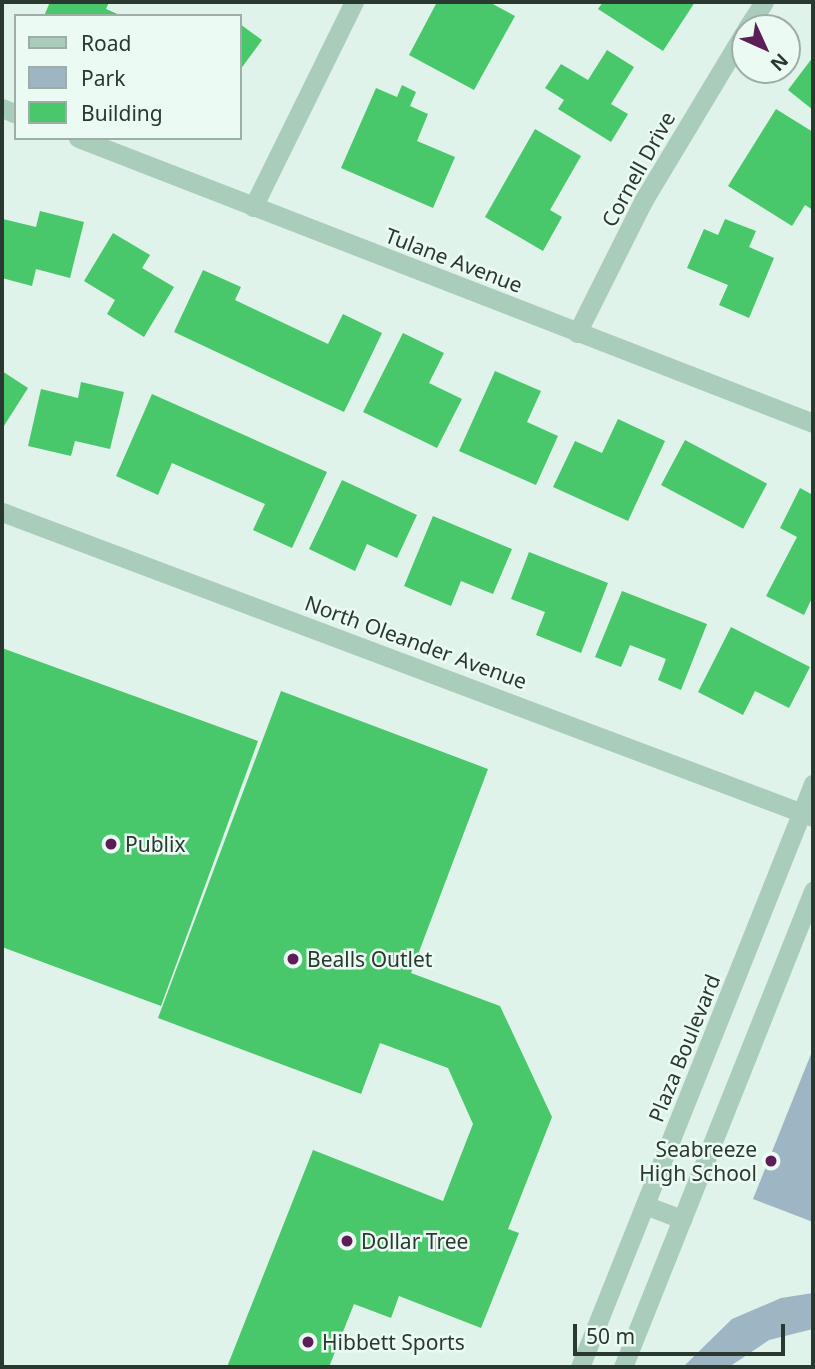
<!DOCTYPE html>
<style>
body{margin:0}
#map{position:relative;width:815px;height:1369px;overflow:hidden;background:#dff3ea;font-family:"Noto Sans",sans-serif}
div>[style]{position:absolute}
.green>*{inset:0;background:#9eb6c3}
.building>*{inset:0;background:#49c76b;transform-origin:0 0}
.minor>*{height:19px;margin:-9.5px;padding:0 9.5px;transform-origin:9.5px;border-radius:9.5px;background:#acb}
.tertiary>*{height:19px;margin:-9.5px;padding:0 9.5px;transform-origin:9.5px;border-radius:9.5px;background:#acb}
.dots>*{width:19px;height:19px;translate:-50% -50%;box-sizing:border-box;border:4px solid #ecfaf4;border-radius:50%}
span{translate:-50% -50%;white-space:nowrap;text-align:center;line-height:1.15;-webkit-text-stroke:5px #ecfaf4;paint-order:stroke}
.street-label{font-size:21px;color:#2a392f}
.poi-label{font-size:21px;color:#2a392f}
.left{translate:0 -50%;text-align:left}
.right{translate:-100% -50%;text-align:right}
.frame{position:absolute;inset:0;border:4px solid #2a392f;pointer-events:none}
.legend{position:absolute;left:14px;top:14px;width:228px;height:126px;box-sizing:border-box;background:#ecfaf4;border:2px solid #9eada5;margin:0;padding:9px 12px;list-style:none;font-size:21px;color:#2a392f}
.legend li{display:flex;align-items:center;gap:14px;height:35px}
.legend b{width:35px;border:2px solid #9eada5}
.north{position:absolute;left:731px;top:14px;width:70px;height:70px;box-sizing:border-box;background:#ecfaf4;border:2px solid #9eada5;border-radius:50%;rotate:135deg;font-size:19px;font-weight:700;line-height:28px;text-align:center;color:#2a392f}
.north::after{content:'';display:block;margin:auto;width:24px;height:32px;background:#5c1e56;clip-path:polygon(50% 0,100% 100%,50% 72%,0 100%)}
.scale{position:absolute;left:573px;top:1324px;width:212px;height:32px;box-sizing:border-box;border:4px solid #2a392f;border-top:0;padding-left:9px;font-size:21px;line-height:24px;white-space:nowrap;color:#2a392f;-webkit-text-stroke:5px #ecfaf4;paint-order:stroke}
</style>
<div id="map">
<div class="green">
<div style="clip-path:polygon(813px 1049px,813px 1222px,753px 1199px)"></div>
<div style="clip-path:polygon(813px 1293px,813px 1329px,769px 1340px,729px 1367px,683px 1367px,732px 1319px,781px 1298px)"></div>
</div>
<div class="building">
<div style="clip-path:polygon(50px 2px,109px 2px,106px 9px,122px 16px,44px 16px)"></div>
<div style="clip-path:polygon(437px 2px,489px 2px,515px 16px,474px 90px,409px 55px)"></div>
<div style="clip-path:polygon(603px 2px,695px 2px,663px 51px,598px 9px)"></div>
<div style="clip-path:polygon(240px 24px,262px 40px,240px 70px)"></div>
<div style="clip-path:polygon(607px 50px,634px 67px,611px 104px,628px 114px,611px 142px,558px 109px,564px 100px,545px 88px,561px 64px,588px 80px)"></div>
<div style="clip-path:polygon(813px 57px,813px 110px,788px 90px)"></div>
<div style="clip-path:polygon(402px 85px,416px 92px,410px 106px,428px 114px,417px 141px,455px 157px,433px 208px,341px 168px,376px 88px,397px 97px)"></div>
<div style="clip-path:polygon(776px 109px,813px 132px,813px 210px,805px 205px,792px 226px,728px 186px)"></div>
<div style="clip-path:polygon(535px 129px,581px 156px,550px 210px,562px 217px,543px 251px,485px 217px)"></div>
<div style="clip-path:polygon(40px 211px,84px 222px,70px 278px,36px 269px,32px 286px,2px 278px,3px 219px,36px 227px)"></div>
<div style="clip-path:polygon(725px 219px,756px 231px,749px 247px,774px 258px,749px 318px,719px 305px,728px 285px,687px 268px,704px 229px,718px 235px)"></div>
<div style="clip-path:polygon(113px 233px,150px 255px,142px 268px,174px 287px,144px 337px,107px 314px,115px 300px,84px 281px)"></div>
<div style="clip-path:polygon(203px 270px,241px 287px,235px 300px,328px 344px,343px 314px,382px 333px,344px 412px,174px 332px)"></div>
<div style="clip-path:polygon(403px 333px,444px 353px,429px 383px,462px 399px,437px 448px,363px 412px)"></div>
<div style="clip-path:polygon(2px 371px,28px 388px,2px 429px)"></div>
<div style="clip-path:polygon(495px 371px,541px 391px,527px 422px,558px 436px,536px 485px,459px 451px)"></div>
<div style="clip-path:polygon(81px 382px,124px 392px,110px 449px,75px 441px,71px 456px,28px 446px,41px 389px,78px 398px)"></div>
<div style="clip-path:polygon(152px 394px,327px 472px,292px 548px,253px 530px,265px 504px,172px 463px,158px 495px,116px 476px)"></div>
<div style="clip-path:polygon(618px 419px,665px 441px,628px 521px,553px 487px,575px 441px,602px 453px)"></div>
<div style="left:685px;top:440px;width:93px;height:51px;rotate:28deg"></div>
<div style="clip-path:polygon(342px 480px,417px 515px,397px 558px,367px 544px,355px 571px,309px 549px)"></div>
<div style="clip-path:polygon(800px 488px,813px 495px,813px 596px,804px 615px,766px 596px,797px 537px,780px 528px)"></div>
<div style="clip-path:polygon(433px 516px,512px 549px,493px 594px,461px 581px,451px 606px,404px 586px)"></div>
<div style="clip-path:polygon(529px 552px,608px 583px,581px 653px,536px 635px,545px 612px,511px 599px)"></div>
<div style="clip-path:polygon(622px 591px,707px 624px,681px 690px,658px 680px,666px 659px,630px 645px,621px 667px,595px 657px)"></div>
<div style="clip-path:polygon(731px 627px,810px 667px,789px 708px,755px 691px,743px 715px,698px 692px)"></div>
<div style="clip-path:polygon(2px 648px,258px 741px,161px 1006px,2px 947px)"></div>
<div style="clip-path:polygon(281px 691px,488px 769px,411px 973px,500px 1006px,552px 1117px,508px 1229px,519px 1233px,481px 1328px,399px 1296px,391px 1318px,354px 1304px,329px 1367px,227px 1367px,313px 1150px,443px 1201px,473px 1124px,448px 1068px,380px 1043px,361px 1094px,158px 1018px)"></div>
</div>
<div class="minor">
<div style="left:747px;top:28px;width:31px;rotate:-57deg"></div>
<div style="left:2px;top:108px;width:15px;rotate:23deg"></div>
<div style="left:78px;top:138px;width:788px;rotate:21.19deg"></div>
<div style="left:253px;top:207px;width:229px;rotate:-63.8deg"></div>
<div style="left:577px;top:333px;width:148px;rotate:-63.4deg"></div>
<div style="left:643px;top:201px;width:198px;rotate:-59deg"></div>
<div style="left:2px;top:512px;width:866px;rotate:20.61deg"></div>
</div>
<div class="tertiary">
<div style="left:645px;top:1205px;width:40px;rotate:21deg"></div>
<div style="left:580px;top:1367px;width:628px;rotate:-68.22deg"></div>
<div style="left:623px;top:1367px;width:513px;rotate:-68.24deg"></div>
</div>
<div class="dots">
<div style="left:111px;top:844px;background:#5c1e56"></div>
<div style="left:293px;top:959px;background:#5c1e56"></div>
<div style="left:771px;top:1161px;background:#5c1e56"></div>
<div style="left:347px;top:1241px;background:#5c1e56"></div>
<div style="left:308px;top:1342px;background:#5c1e56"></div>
</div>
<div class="street-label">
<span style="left:638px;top:169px;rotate:-61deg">Cornell Drive</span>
<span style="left:454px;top:260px;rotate:21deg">Tulane Avenue</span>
<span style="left:416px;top:642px;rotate:20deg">North Oleander Avenue</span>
<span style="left:684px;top:1048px;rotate:-68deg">Plaza Boulevard</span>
</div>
<div class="poi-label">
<span class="left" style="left:125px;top:844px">Publix</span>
<span class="left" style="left:307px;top:959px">Bealls Outlet</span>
<span class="right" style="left:757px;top:1161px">Seabreeze<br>High School</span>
<span class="left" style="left:361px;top:1241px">Dollar Tree</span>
<span class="left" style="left:322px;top:1342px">Hibbett Sports</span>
</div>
<div class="frame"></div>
<ul class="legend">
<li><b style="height:9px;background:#acb"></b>Road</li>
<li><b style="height:19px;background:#9eb6c3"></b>Park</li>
<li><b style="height:19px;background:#49c76b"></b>Building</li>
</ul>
<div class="north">N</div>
<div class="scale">50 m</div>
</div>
